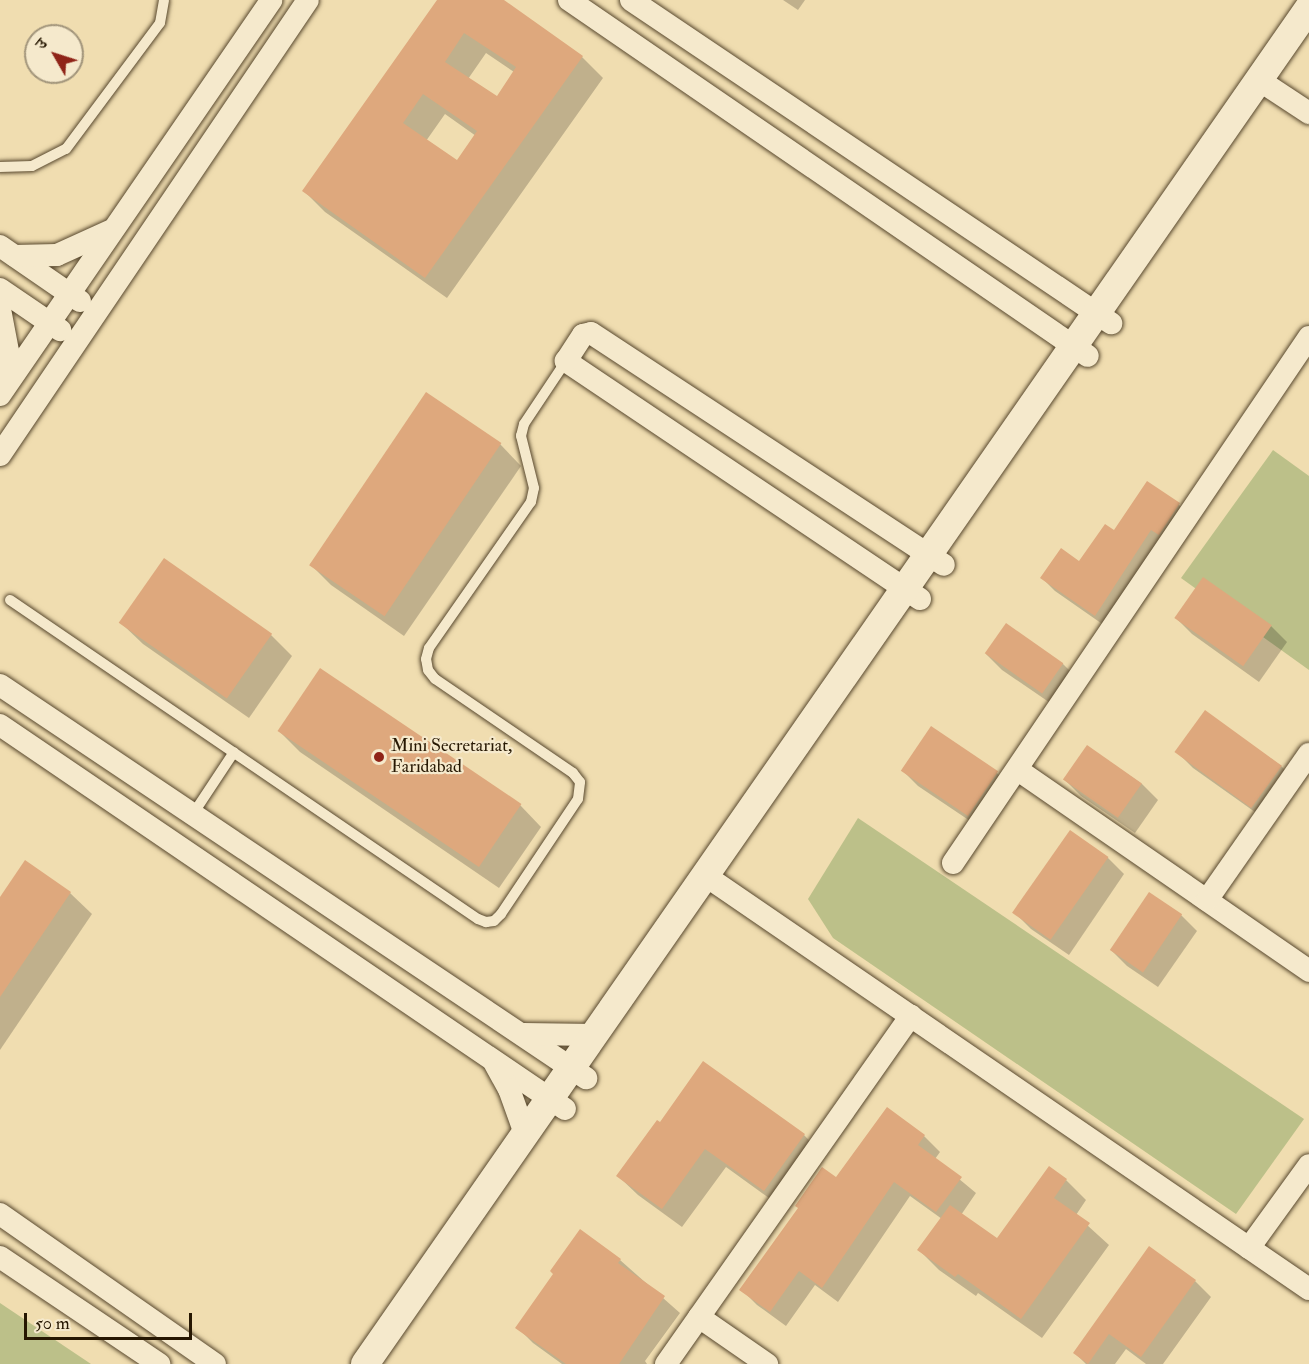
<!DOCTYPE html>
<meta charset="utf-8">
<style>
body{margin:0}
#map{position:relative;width:1309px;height:1364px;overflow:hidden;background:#f0ddb0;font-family:"IM FELL Double Pica","Noto Serif Devanagari",serif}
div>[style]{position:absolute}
.green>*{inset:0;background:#bcc089}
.shadow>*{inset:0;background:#0003}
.building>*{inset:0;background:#dea87d;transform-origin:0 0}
.roads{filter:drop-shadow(0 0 2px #58482e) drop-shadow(0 0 2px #58482e)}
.service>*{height:10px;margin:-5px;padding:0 5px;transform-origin:5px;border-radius:5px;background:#f5e9cc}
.minor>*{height:22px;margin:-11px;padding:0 11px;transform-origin:11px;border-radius:11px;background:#f5e9cc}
.tertiary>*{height:28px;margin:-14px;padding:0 14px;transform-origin:14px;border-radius:14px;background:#f5e9cc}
.dots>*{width:16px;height:16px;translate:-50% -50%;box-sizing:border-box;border:3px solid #f5e9cc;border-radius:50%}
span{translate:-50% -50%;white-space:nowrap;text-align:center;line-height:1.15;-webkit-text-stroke:4.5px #f5e9cc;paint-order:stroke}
.poi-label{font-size:18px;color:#261702}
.left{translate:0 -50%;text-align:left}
.north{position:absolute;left:24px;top:24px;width:60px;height:60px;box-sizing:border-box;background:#f5e9cc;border:2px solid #a2957b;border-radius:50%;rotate:309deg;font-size:16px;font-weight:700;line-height:24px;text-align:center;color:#261702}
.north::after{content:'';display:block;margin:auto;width:21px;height:27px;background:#8f2418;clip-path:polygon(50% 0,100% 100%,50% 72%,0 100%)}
.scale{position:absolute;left:24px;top:1313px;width:168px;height:27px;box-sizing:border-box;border:3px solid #261702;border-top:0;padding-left:8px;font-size:18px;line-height:21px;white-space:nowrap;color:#261702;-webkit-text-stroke:4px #f5e9cc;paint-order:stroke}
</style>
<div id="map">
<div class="green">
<div style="clip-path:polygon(1273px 450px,1309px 476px,1309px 670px,1181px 578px)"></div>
<div style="clip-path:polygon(858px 818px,1304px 1119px,1236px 1214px,833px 938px,808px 899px)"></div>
<div style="clip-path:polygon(0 1303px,91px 1364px,0 1364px)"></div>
</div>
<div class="shadow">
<div style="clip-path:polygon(evenodd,439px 0,502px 0,582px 57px,603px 78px,447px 298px,325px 212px,304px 191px,439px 0,486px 53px,514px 72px,498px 98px,468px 79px,486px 53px,439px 0,445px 114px,476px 136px,458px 162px,426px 141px,445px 114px)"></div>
<div style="clip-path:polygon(783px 0,805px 0,798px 10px)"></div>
<div style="clip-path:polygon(500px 444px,521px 466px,404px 636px,331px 585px,310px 564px)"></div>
<div style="clip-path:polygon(1148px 483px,1179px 505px,1192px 517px,1108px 628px,1055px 591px,1042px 578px,1079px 563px,1114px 532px)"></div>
<div style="clip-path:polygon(1204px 579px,1271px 626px,1287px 642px,1259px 682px,1192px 634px,1176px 618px)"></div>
<div style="clip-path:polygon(121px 623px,271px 635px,292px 656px,249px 718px,143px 644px)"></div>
<div style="clip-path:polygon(986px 654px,1063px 664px,1079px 680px,1059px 709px,1002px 670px)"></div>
<div style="clip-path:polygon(1206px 712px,1281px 766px,1297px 782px,1269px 822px,1193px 768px,1177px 752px)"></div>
<div style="clip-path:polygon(931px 728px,997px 773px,1013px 789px,985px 831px,918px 786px,902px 770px)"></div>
<div style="clip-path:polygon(279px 731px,520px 805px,541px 827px,499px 888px,300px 752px)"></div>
<div style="clip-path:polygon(1088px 747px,1142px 784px,1158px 800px,1135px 833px,1081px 796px,1065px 780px)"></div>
<div style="clip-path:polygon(1071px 832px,1108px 858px,1124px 874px,1069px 955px,1031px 929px,1015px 913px)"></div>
<div style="clip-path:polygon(70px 893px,92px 914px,0 1050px,0 899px)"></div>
<div style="clip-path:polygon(1181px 915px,1197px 931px,1158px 987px,1127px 966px,1111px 950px)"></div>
<div style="clip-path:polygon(887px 1109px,924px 1136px,940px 1152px,935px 1159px,976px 1193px,961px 1215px,997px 1240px,1066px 1180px,1086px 1200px,1076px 1215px,1109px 1245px,1042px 1338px,978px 1293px,976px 1296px,939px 1270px,919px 1250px,942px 1219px,910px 1196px,838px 1302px,815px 1285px,786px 1326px,757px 1305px,741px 1289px,837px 1180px)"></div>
<div style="clip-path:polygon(660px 1124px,804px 1135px,823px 1155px,784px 1209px,726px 1167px,682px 1227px,638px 1195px,618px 1176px)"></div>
<div style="clip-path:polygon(620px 1260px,680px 1313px,645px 1361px,647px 1364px,562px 1364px,533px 1343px,517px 1327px)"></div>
<div style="clip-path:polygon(1195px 1281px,1211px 1297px,1163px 1364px,1146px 1364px,1126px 1349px,1115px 1364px,1086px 1364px,1075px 1353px)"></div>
</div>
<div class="building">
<div style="clip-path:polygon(evenodd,437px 0,504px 0,583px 56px,425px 278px,302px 191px,437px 0,464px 33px,516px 67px,497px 96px,445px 62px,464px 33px,437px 0,423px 94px,477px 131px,457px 160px,403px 123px,423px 94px)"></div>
<div style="left:426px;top:392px;width:91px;height:209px;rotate:34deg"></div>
<div style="clip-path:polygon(1147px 481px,1180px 503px,1159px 535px,1151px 530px,1095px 616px,1040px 578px,1061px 548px,1079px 561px,1105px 524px,1114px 530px)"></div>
<div style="left:164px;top:558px;width:132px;height:79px;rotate:35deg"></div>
<div style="left:1203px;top:577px;width:84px;height:50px;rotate:35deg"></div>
<div style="left:1006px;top:623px;width:70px;height:37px;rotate:35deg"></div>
<div style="left:320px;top:668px;width:243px;height:76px;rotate:34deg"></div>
<div style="left:1205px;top:710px;width:95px;height:52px;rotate:36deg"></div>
<div style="left:931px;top:726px;width:81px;height:54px;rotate:34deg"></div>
<div style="left:1087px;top:745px;width:67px;height:42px;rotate:35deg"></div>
<div style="left:1070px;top:830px;width:47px;height:101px;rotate:35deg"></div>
<div style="clip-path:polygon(25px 860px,71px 892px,0 997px,0 897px)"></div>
<div style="left:1149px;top:892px;width:40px;height:70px;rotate:34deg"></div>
<div style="clip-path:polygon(703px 1061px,805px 1134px,764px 1191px,705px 1149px,662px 1209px,616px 1176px,657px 1120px,660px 1122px)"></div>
<div style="clip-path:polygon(887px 1107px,925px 1135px,918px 1145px,962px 1177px,936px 1212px,894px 1182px,822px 1288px,799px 1271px,770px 1312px,739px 1290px,798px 1208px,795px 1206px,822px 1167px,836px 1177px)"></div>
<div style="clip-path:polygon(1049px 1166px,1067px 1179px,1054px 1198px,1090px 1223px,1021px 1319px,958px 1274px,955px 1277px,917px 1250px,950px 1205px,997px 1238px)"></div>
<div style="clip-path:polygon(580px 1229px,621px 1259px,618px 1263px,665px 1296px,619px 1364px,566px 1364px,515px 1328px,553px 1274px,550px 1271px)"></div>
<div style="clip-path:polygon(1149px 1246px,1196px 1280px,1141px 1357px,1109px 1334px,1088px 1364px,1073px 1353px)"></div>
</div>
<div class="roads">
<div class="service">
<div style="left:0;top:167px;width:32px;rotate:-2deg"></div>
<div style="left:32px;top:166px;width:38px;rotate:-27deg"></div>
<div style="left:66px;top:149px;width:157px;rotate:-53.3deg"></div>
<div style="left:160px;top:23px;width:23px;rotate:-80deg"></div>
<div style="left:10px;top:600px;width:566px;rotate:34.28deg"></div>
<div style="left:478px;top:919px;width:9px;rotate:21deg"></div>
<div style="left:486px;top:922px;width:8px;rotate:-7deg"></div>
<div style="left:494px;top:921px;width:10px;rotate:-45deg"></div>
<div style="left:501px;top:914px;width:138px;rotate:-56.2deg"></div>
<div style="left:578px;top:799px;width:17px;rotate:-83deg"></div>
<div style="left:580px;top:782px;width:11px;rotate:-128deg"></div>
<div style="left:573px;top:773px;width:167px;rotate:-145.7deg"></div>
<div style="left:435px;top:679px;width:11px;rotate:-128deg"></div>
<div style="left:428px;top:670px;width:11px;rotate:-100deg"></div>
<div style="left:426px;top:659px;width:11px;rotate:-75deg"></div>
<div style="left:429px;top:648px;width:178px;rotate:-55.1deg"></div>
<div style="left:531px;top:502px;width:14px;rotate:-78deg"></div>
<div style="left:534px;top:488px;width:54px;rotate:-104deg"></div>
<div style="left:521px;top:436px;width:12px;rotate:-76deg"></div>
<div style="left:524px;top:424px;width:76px;rotate:-56.3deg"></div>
<div style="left:193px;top:814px;width:74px;rotate:-56.5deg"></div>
</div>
<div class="minor">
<div style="left:569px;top:0;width:629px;rotate:34.45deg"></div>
<div style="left:631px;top:0;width:579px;rotate:33.94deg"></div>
<div style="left:1259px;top:80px;width:60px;rotate:33.4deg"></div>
<div style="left:0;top:246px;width:97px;rotate:34.5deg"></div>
<div style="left:15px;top:256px;width:42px;rotate:-1.4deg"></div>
<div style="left:57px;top:255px;width:58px;rotate:-24.4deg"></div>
<div style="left:0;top:289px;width:73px;rotate:34.3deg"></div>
<div style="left:0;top:309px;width:43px;rotate:79.2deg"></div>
<div style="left:8px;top:351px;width:37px;rotate:103deg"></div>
<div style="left:0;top:395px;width:479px;rotate:-55.5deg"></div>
<div style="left:0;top:455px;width:549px;rotate:-55.91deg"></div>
<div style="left:920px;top:599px;width:427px;rotate:-146.1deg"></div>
<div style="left:566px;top:361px;width:31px;rotate:-57deg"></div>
<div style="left:583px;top:335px;width:8px;rotate:-14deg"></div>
<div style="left:591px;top:333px;width:422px;rotate:33.3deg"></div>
<div style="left:0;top:685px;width:706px;rotate:33.85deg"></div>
<div style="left:0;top:725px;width:683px;rotate:34.2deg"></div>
<div style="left:1018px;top:770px;width:354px;rotate:34.6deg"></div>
<div style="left:953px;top:863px;width:635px;rotate:-55.91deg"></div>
<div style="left:706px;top:876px;width:731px;rotate:34.41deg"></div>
<div style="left:1207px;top:900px;width:178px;rotate:-55.1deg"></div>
<div style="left:523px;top:1034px;width:72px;rotate:0.8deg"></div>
<div style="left:495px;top:1064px;width:29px;rotate:61deg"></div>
<div style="left:509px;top:1089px;width:41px;rotate:70.3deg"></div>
<div style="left:523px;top:1128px;width:10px;rotate:90deg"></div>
<div style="left:0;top:1214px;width:262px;rotate:34.9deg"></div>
<div style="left:1249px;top:1248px;width:102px;rotate:-54.1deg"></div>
<div style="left:0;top:1257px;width:192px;rotate:33.9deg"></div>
<div style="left:699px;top:1317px;width:83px;rotate:34.7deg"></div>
<div style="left:666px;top:1364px;width:426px;rotate:-54.9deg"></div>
</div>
<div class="tertiary">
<div style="left:365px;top:1364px;width:1652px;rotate:-55.16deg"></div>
</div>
</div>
<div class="dots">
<div style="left:379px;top:757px;background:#8f2418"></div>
</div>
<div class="poi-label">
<span class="left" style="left:391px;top:757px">Mini Secretariat,<br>Faridabad</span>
</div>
<div class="north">उ</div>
<div class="scale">50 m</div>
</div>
